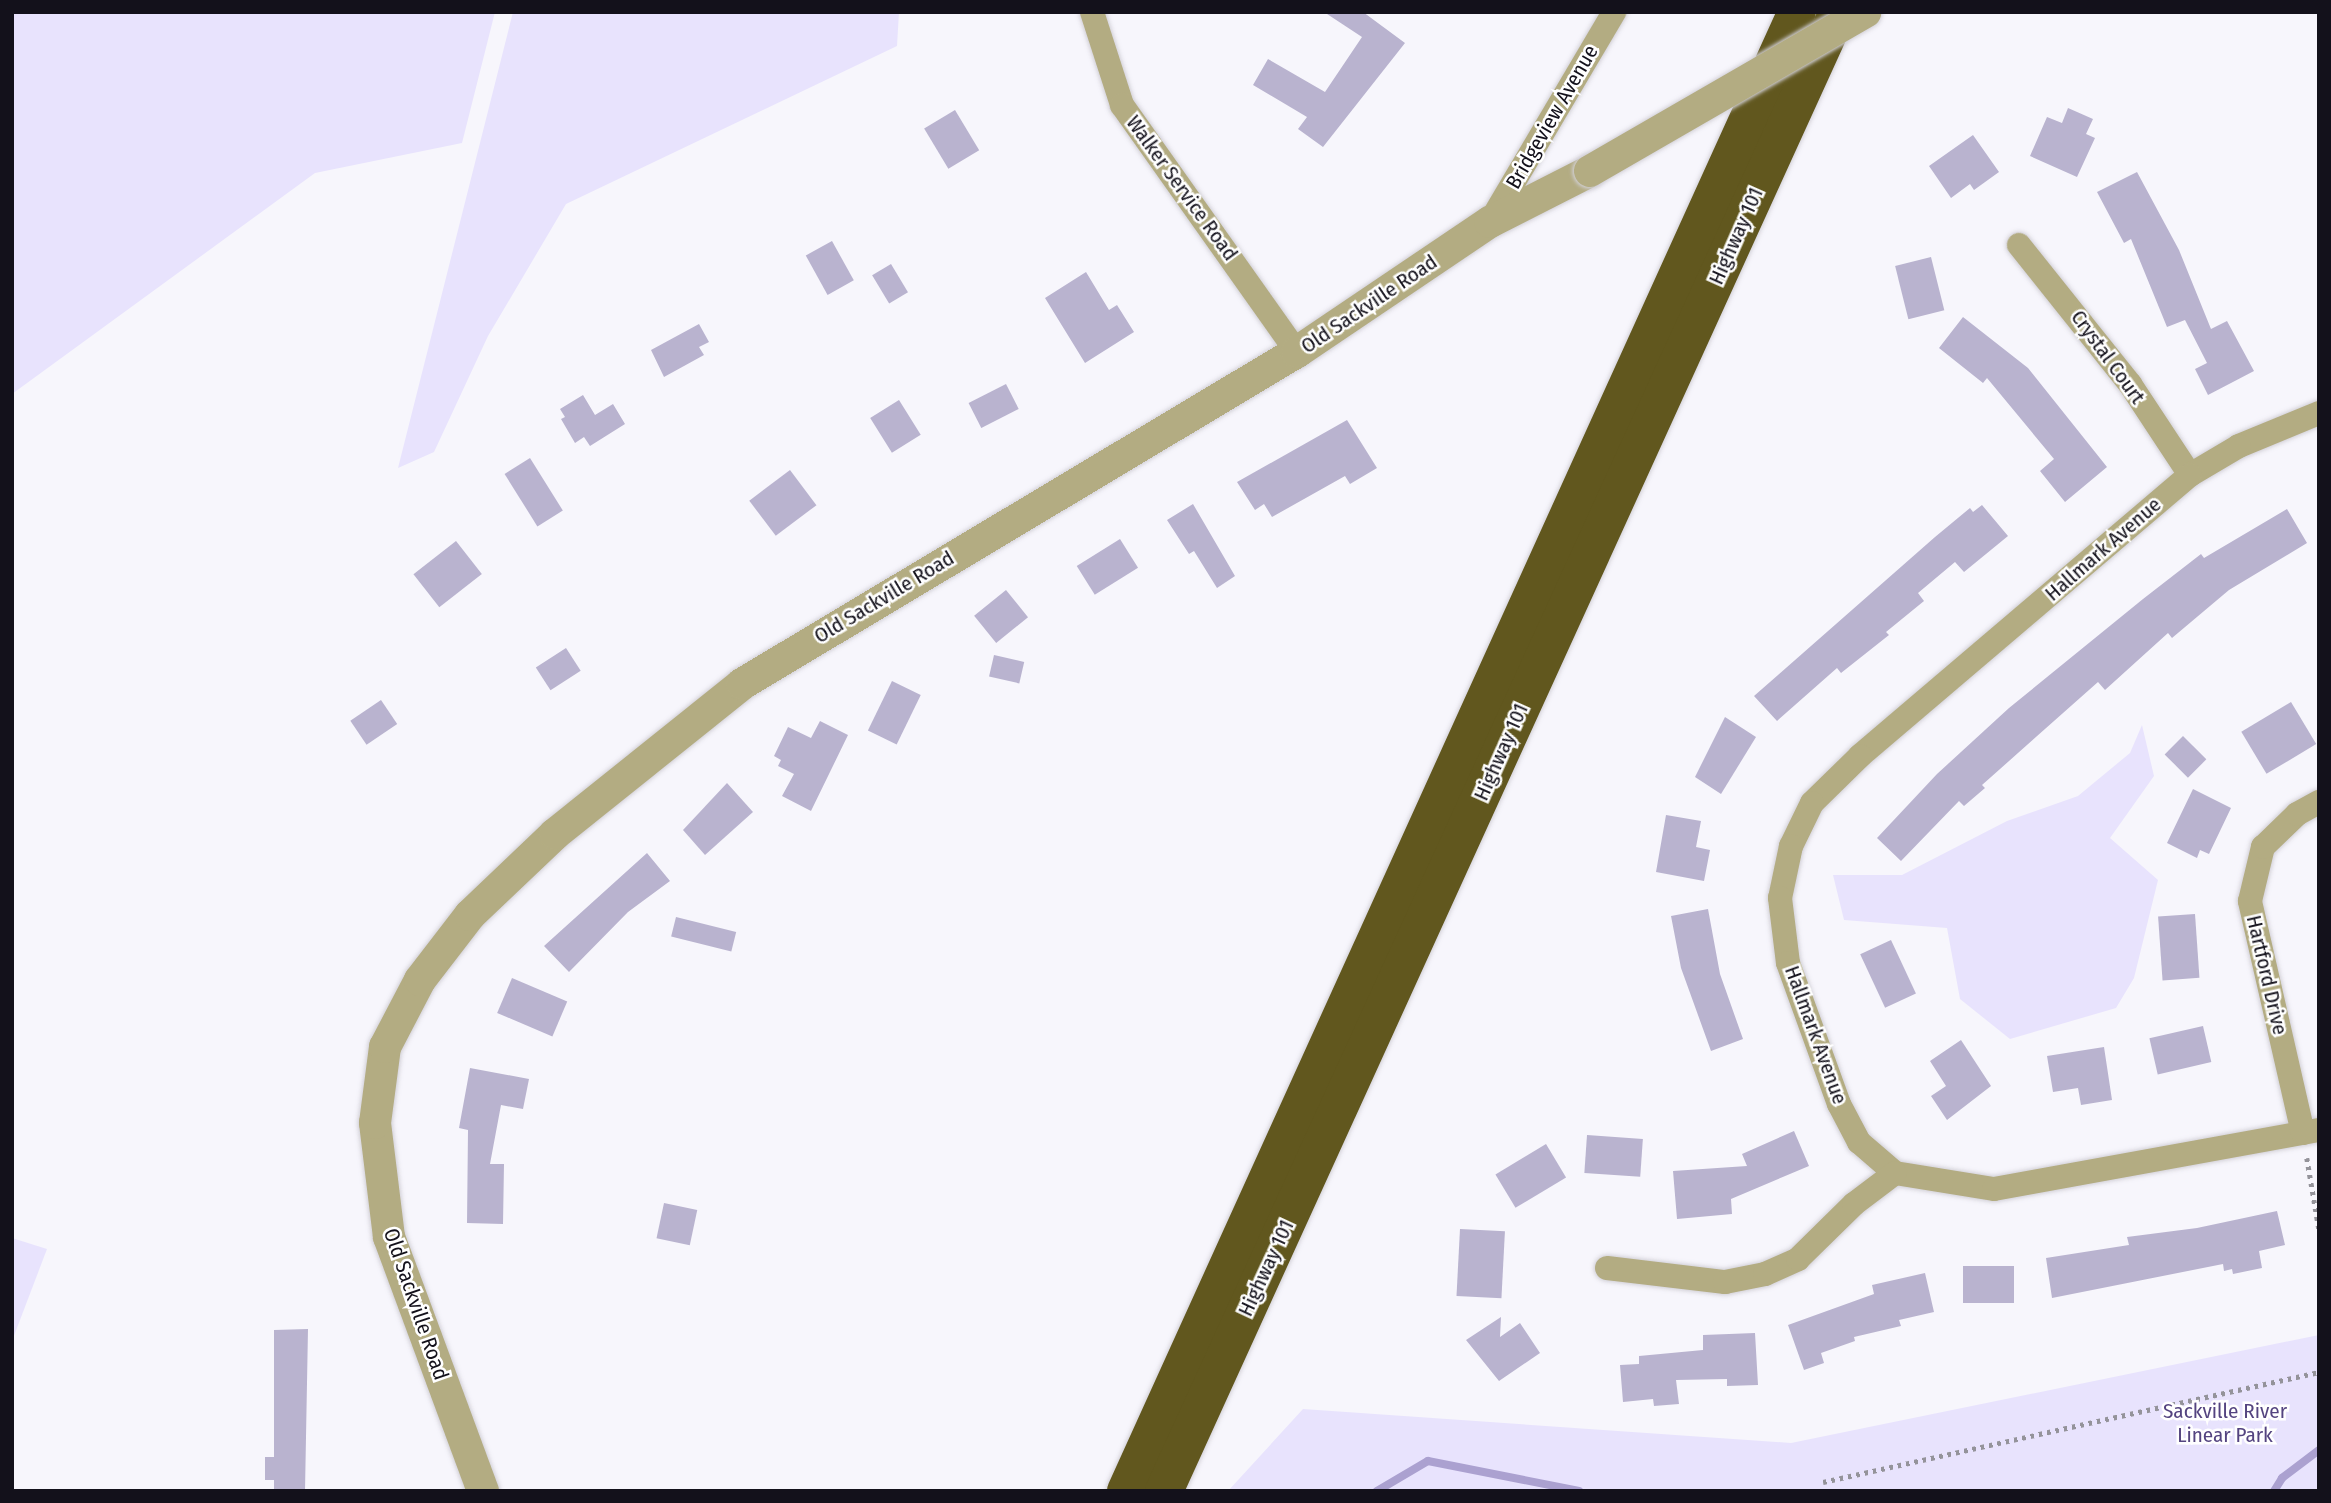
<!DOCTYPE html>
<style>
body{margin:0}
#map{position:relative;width:2331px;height:1503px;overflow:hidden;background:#f7f6fc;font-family:"Fira Sans Condensed",sans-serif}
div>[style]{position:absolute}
.green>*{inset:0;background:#e8e3fd}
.stream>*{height:8px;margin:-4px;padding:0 4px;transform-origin:4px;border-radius:4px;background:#aba1d0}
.building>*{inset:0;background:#b9b3cf;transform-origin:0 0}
.path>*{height:4.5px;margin-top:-2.25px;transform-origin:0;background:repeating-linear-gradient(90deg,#94939a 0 3.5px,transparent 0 8.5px)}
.roads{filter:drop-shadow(0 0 2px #d3d1d8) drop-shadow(0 0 2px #d3d1d8)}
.minor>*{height:24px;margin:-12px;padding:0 12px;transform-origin:12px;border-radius:12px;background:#b3ac82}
.tertiary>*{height:32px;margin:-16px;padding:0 16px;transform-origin:16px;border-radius:16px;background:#b3ac82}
.motorway>*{height:38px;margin:-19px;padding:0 19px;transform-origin:19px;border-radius:19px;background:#61571e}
.bridges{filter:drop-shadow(0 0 2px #d3d1d8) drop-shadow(0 0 2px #d3d1d8)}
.tertiary-bridge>*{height:32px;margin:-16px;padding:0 16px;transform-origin:16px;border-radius:16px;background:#b3ac82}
span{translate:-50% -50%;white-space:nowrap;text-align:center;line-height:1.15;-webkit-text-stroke:5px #fff;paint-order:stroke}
.street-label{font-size:21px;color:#13111b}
.park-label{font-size:21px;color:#544480}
.frame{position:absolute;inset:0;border:14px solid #13111b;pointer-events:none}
</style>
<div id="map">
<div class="green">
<div style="clip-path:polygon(12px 12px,495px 12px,462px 143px,315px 173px,12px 394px)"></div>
<div style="clip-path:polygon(513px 12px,899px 12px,897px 46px,566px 204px,488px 336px,434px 452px,398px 468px)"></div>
<div style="clip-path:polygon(2142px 725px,2154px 776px,2110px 838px,2158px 880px,2134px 978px,2116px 1008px,2010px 1039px,1960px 999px,1947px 928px,1844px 920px,1833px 875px,1902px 875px,2007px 821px,2078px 796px,2130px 753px)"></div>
<div style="clip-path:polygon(12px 1238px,47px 1249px,12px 1341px)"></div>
<div style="clip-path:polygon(2319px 1335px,2319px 1491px,1228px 1491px,1303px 1409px,1791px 1443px)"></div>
</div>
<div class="stream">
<div style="left:1377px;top:1491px;width:59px;rotate:-30.5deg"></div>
<div style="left:1428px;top:1461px;width:154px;rotate:11.2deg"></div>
<div style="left:2274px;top:1491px;width:15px;rotate:-58deg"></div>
<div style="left:2282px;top:1478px;width:46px;rotate:-37.1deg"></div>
</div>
<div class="building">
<div style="clip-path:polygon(1324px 12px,1363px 12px,1405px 43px,1323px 147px,1298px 129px,1307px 117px,1253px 85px,1268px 59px,1325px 92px,1362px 37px)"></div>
<div style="clip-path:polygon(2068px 108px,2093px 119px,2086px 134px,2095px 138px,2077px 177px,2030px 156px,2047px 117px,2062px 123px)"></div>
<div style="left:955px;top:110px;width:47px;height:36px;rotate:59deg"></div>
<div style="clip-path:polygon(1973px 135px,1999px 172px,1974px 190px,1970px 184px,1951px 198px,1929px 166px)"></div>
<div style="clip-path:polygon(2137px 172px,2179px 250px,2211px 329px,2227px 321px,2254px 371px,2208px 395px,2195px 369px,2207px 363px,2185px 320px,2167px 327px,2131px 239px,2124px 243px,2097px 192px)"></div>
<div style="left:832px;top:241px;width:45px;height:30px;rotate:61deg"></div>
<div style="left:1931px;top:257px;width:55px;height:37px;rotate:76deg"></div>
<div style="left:891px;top:264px;width:33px;height:22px;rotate:59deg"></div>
<div style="clip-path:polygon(1086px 272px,1109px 310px,1117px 305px,1134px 332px,1085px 363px,1045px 298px)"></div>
<div style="clip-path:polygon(1963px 317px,2028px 368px,2107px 467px,2065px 502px,2040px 471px,2054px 459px,1987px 378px,1983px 383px,1939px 348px)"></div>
<div style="clip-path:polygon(699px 324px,709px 342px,699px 347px,704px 355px,664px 377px,651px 350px)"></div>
<div style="left:1006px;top:384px;width:28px;height:42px;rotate:63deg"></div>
<div style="clip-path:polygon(583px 395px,595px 415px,613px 404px,625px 424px,590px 446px,584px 437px,575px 443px,561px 419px,565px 417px,560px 409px)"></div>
<div style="left:899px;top:400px;width:41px;height:34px;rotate:58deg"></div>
<div style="clip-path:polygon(1347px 420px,1377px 468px,1350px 484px,1345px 476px,1272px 517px,1264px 504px,1255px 510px,1237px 482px)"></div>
<div style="left:530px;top:458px;width:62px;height:30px;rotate:58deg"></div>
<div style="left:790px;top:470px;width:44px;height:51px;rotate:53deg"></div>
<div style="clip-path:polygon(1193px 504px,1235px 576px,1217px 588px,1194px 551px,1189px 554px,1167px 520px)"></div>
<div style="clip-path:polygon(1982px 505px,2008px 536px,1964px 572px,1955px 562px,1918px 593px,1924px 601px,1886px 632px,1889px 635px,1841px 673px,1837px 668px,1777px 721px,1754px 696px,1935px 537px,1970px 508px,1973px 512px)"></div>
<div style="clip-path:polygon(2287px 509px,2307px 543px,2229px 590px,2172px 638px,2168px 633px,2105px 690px,2098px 682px,1982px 785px,1985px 788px,1964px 806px,1959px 801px,1901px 861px,1877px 838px,1937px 774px,2009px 708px,2143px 599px,2201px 554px,2204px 558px)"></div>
<div style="left:1120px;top:539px;width:34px;height:51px;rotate:58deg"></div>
<div style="left:456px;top:541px;width:42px;height:54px;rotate:52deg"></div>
<div style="left:1006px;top:590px;width:35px;height:41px;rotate:51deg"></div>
<div style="left:566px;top:648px;width:27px;height:36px;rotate:57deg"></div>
<div style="left:994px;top:655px;width:31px;height:22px;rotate:13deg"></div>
<div style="left:892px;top:681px;width:32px;height:55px;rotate:26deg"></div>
<div style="left:381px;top:700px;width:29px;height:37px;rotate:56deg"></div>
<div style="left:2291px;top:702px;width:49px;height:58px;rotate:59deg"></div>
<div style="clip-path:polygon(1725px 717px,1756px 737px,1721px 794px,1695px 777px)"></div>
<div style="clip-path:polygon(820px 721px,848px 735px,811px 811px,782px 796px,794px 774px,778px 766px,781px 760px,774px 756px,788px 727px,811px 738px)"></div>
<div style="left:2183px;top:736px;width:33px;height:26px;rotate:45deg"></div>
<div style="clip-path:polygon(727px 783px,753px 812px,705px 855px,683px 830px)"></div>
<div style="clip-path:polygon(2193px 789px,2231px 808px,2209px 854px,2200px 850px,2197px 858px,2167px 843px)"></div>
<div style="clip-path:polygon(1666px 815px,1701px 821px,1696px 847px,1710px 850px,1704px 881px,1656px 872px)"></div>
<div style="clip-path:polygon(647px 853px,670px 881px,628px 912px,569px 972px,544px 946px)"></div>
<div style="clip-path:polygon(1708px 909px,1720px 974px,1743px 1039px,1711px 1051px,1681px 968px,1671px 916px)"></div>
<div style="left:2195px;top:914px;width:64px;height:37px;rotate:86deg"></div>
<div style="left:676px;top:917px;width:62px;height:20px;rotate:14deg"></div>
<div style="left:1891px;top:940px;width:59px;height:34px;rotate:65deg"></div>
<div style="left:512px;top:978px;width:60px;height:38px;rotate:23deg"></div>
<div style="left:2203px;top:1026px;width:37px;height:55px;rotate:77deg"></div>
<div style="clip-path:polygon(1961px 1040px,1991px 1086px,1947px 1120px,1931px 1096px,1946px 1086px,1930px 1061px)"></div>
<div style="clip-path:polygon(2104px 1047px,2112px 1100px,2081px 1105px,2078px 1088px,2053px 1092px,2047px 1056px)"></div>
<div style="clip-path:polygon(470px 1068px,529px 1079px,523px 1109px,501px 1105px,490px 1164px,504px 1164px,503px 1224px,467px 1223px,468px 1130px,459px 1128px)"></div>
<div style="clip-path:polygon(1794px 1131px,1809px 1166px,1731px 1199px,1732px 1214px,1677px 1219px,1673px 1171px,1747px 1166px,1742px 1154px)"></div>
<div style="left:1587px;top:1135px;width:56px;height:38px;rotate:4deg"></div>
<div style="left:1546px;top:1144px;width:39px;height:59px;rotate:59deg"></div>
<div style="left:664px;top:1203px;width:34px;height:36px;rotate:12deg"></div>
<div style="clip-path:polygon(2277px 1211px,2285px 1245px,2259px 1251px,2262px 1268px,2233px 1274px,2232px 1269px,2224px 1271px,2223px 1264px,2052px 1298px,2046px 1258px,2129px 1245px,2127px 1237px,2197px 1228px)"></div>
<div style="left:1460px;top:1229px;width:45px;height:67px;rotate:3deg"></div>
<div style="left:1963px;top:1266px;width:51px;height:37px"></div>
<div style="clip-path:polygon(1925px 1273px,1934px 1312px,1899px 1320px,1901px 1326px,1854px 1337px,1855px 1341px,1821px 1353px,1824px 1363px,1804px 1370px,1788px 1325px,1874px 1294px,1872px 1285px)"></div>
<div style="clip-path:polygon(1501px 1317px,1500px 1337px,1520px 1323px,1540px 1353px,1499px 1381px,1466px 1340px)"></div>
<div style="clip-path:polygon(308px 1329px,305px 1491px,274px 1491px,274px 1480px,265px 1480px,265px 1457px,274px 1457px,274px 1330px)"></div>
<div style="clip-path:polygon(1755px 1333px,1758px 1385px,1727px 1386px,1727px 1379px,1676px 1380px,1679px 1404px,1654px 1406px,1653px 1399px,1623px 1402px,1620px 1365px,1639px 1364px,1639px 1356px,1703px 1350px,1703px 1335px)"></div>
</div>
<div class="path">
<div style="left:2307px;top:1158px;width:72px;rotate:80.4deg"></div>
<div style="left:1823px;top:1482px;width:508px;rotate:-12.5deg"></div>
</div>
<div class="roads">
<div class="minor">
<div style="left:1092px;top:12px;width:98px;rotate:72.1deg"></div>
<div style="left:1122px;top:105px;width:303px;rotate:54.7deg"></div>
<div style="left:1490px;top:222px;width:244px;rotate:-59.4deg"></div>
<div style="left:2019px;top:245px;width:178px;rotate:51.4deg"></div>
<div style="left:2130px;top:384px;width:109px;rotate:56.6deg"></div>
<div style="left:2319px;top:413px;width:87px;rotate:157.6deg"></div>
<div style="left:2239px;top:446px;width:57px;rotate:149.4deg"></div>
<div style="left:2190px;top:475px;width:433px;rotate:139.6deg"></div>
<div style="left:1860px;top:756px;width:67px;rotate:135.6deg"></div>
<div style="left:1812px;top:803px;width:48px;rotate:116deg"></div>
<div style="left:1791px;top:846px;width:53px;rotate:101.9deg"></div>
<div style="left:1780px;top:898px;width:65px;rotate:83deg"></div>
<div style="left:1788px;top:963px;width:150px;rotate:70.1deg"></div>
<div style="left:1839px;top:1104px;width:43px;rotate:62.2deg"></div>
<div style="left:1859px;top:1142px;width:48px;rotate:40.7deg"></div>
<div style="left:1895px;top:1173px;width:100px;rotate:9.2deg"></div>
<div style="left:1994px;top:1189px;width:330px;rotate:-10.3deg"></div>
<div style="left:2303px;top:1133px;width:238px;rotate:-102.9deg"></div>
<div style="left:2250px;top:901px;width:56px;rotate:-76.5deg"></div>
<div style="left:2263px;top:847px;width:47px;rotate:-44.1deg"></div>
<div style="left:2297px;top:814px;width:25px;rotate:-29deg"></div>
<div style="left:1607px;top:1268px;width:119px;rotate:6.8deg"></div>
<div style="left:1725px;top:1282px;width:41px;rotate:-11.3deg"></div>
<div style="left:1765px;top:1274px;width:36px;rotate:-24deg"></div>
<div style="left:1798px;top:1259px;width:78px;rotate:-44.5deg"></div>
<div style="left:1854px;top:1204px;width:51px;rotate:-37.1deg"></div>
</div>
<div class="tertiary">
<div style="left:483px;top:1491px;width:271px;rotate:-110.3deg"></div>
<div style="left:389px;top:1237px;width:115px;rotate:-97deg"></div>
<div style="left:375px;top:1123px;width:77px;rotate:-82.5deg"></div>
<div style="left:385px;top:1047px;width:76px;rotate:-62.4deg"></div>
<div style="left:420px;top:980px;width:82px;rotate:-52.4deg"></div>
<div style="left:470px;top:915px;width:117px;rotate:-43.6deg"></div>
<div style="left:555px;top:834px;width:240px;rotate:-38.7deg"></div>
<div style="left:742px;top:684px;width:647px;rotate:-30.89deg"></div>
<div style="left:1297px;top:352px;width:233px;rotate:-34deg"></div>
<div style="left:1490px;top:222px;width:112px;rotate:-27deg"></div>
</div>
<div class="motorway">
<div style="left:1126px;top:1491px;width:1624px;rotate:-65.6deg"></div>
<div style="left:1164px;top:1491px;width:1625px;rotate:-65.5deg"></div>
</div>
</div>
<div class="bridges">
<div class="tertiary-bridge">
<div style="left:1590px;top:171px;width:318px;rotate:-30deg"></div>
</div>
</div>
<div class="street-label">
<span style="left:1552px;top:117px;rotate:-60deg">Bridgeview Avenue</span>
<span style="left:1182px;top:188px;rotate:54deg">Walker Service Road</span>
<span style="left:1736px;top:236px;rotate:-66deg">Highway 101</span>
<span style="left:1369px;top:304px;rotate:-34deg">Old Sackville Road</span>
<span style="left:2108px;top:357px;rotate:54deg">Crystal Court</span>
<span style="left:2103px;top:549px;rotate:-41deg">Hallmark Avenue</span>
<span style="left:884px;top:597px;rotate:-31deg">Old Sackville Road</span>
<span style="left:1501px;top:752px;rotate:-66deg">Highway 101</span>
<span style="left:2267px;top:975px;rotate:77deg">Hartford Drive</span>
<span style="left:1816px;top:1035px;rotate:70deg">Hallmark Avenue</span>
<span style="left:1266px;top:1268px;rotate:-65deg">Highway 101</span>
<span style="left:416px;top:1304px;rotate:71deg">Old Sackville Road</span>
</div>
<div class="park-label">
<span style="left:2225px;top:1423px">Sackville River<br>Linear Park</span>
</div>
<div class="frame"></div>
</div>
